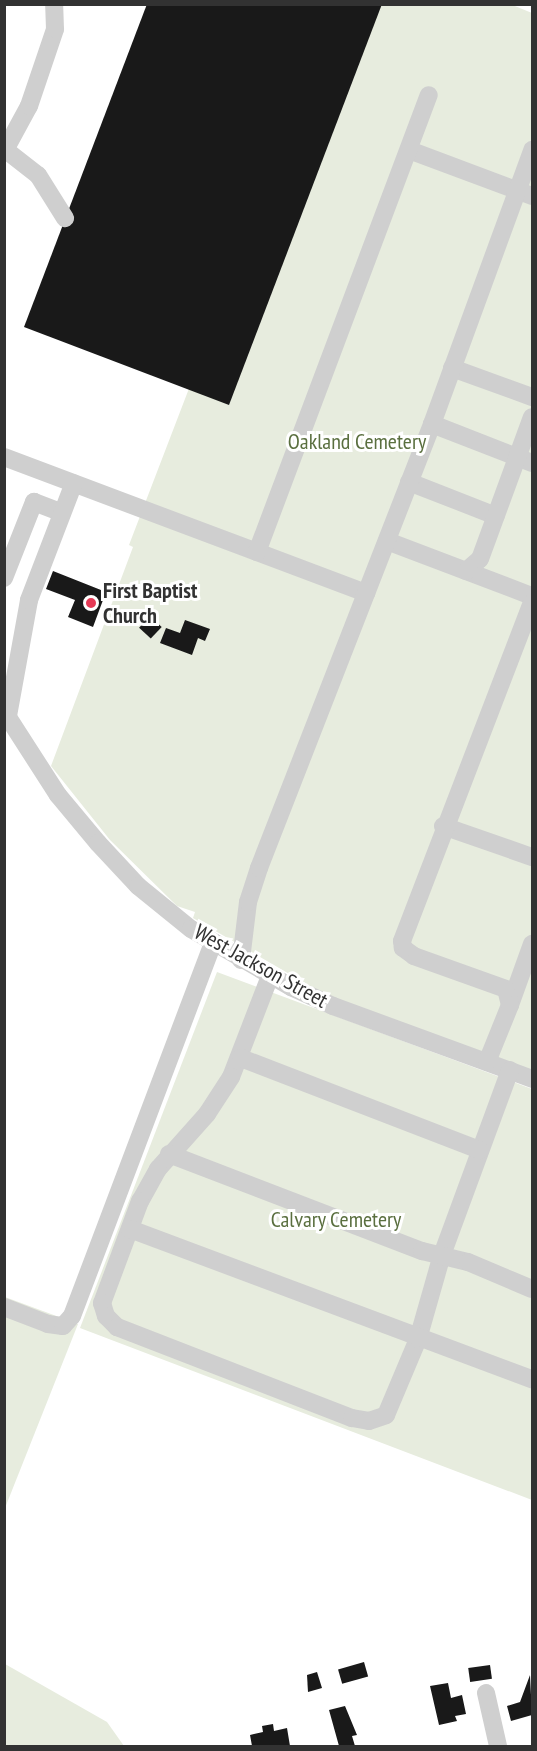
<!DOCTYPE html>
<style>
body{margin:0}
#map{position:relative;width:537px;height:1751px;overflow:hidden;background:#fff;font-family:"PT Sans Narrow",sans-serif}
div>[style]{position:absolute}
.green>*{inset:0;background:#e7ecde}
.building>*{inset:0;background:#191919;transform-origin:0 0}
.minor>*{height:18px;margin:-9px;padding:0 9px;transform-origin:9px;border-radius:9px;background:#cfcfcf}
.dots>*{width:16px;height:16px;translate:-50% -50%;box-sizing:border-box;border:3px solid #fff;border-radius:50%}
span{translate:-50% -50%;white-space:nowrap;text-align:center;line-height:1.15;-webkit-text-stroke:6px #fff;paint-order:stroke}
.park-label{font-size:22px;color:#5a6f3f}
.poi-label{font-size:22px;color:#323232;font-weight:700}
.left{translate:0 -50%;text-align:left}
.street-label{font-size:22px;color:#323232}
.frame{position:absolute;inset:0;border:6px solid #323232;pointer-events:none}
</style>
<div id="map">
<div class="green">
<div style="clip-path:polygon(510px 4px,532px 13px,532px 1074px,336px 1001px,193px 918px,195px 912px,177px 906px,110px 840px,51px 766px,133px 547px,129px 545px,336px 5px)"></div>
<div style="clip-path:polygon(217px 972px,532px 1089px,532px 1500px,80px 1328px)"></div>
<div style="clip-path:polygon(5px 1297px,78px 1324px,5px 1508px)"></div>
<div style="clip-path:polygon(5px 1664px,107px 1722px,124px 1746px,5px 1746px)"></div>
</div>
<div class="building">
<div style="clip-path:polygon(147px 4px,382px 4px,229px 405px,24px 327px)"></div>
<div style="clip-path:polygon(53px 571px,106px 592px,93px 627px,68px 617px,75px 600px,46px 589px)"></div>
<div style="left:150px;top:616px;width:16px;height:16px;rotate:43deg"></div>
<div style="clip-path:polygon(185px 620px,210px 629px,205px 641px,198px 638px,192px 655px,160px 643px,166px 628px,180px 633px)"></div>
<div style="left:364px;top:1662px;width:15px;height:27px;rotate:74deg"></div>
<div style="left:490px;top:1665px;width:14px;height:22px;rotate:82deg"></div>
<div style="clip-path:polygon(317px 1672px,322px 1688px,308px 1692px,307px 1675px)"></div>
<div style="clip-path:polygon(530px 1675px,532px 1715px,511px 1721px,507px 1706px,520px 1702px)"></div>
<div style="clip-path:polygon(448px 1683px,451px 1698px,462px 1695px,466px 1714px,455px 1716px,457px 1721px,439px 1725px,430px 1686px)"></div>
<div style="clip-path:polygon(345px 1706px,357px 1735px,352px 1736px,355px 1746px,339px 1746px,329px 1710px)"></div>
<div style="clip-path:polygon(273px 1724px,274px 1731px,287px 1728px,290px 1746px,252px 1746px,250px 1735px,263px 1732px,262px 1726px)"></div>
</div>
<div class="minor">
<div style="left:409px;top:150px;width:131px;rotate:20.5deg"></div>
<div style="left:7px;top:151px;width:39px;rotate:38deg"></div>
<div style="left:38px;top:175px;width:51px;rotate:57.9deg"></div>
<div style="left:4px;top:152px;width:52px;rotate:-61.5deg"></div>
<div style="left:29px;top:106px;width:81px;rotate:-71.3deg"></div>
<div style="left:55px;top:29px;width:25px;rotate:-92deg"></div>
<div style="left:452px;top:368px;width:85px;rotate:19.9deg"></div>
<div style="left:432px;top:424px;width:107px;rotate:21.3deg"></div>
<div style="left:4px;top:457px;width:387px;rotate:20.6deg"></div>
<div style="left:409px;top:482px;width:93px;rotate:21.3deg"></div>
<div style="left:387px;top:541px;width:155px;rotate:20.8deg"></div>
<div style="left:257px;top:552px;width:488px;rotate:-69.4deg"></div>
<div style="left:466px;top:571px;width:18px;rotate:-41deg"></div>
<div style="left:480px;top:559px;width:151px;rotate:-69.9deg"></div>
<div style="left:4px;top:578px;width:82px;rotate:-68.5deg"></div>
<div style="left:34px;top:502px;width:30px;rotate:21deg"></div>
<div style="left:4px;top:711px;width:100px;rotate:57.3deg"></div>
<div style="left:58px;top:795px;width:62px;rotate:50.2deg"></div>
<div style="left:98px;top:843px;width:59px;rotate:47.1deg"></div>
<div style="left:138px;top:886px;width:68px;rotate:39.1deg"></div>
<div style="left:191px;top:929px;width:116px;rotate:30.1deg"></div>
<div style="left:291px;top:987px;width:46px;rotate:24.3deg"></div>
<div style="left:333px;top:1006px;width:212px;rotate:20.1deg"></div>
<div style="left:8px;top:716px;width:118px;rotate:-79.7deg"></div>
<div style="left:29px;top:600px;width:125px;rotate:-69deg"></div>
<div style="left:443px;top:826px;width:94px;rotate:19.2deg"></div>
<div style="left:241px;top:960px;width:58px;rotate:-83.1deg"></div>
<div style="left:248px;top:902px;width:36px;rotate:-72deg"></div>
<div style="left:259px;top:868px;width:477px;rotate:-68.7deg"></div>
<div style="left:432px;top:424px;width:292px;rotate:-69.9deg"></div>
<div style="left:270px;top:976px;width:108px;rotate:111.1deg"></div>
<div style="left:231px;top:1077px;width:44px;rotate:123deg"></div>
<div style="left:207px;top:1114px;width:74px;rotate:131.7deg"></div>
<div style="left:158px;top:1169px;width:37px;rotate:119deg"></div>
<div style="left:140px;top:1201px;width:109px;rotate:110.4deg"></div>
<div style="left:102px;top:1303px;width:14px;rotate:73deg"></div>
<div style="left:106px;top:1316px;width:16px;rotate:45deg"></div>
<div style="left:117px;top:1327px;width:252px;rotate:21.2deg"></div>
<div style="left:352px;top:1418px;width:17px;rotate:10deg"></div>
<div style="left:369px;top:1421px;width:18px;rotate:-19deg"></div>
<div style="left:386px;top:1415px;width:82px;rotate:-67.2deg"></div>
<div style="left:418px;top:1339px;width:87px;rotate:-74.1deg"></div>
<div style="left:442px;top:1255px;width:197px;rotate:-69.8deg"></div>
<div style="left:510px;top:1005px;width:65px;rotate:-70.2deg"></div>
<div style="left:241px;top:1058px;width:256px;rotate:21.1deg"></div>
<div style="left:487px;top:1062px;width:61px;rotate:-68deg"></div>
<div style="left:510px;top:1005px;width:16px;rotate:-104deg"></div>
<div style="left:506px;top:989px;width:98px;rotate:-160.3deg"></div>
<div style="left:414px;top:956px;width:14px;rotate:-144deg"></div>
<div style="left:403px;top:948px;width:7px;rotate:-98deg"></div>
<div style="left:402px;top:941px;width:362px;rotate:-69deg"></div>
<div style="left:169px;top:1154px;width:271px;rotate:21deg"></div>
<div style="left:422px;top:1251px;width:47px;rotate:13.4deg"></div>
<div style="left:468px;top:1262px;width:69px;rotate:22.9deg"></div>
<div style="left:130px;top:1229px;width:429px;rotate:20.5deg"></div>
<div style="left:4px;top:1307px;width:47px;rotate:21.1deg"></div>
<div style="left:48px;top:1324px;width:15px;rotate:8deg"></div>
<div style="left:63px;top:1326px;width:13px;rotate:-48deg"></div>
<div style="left:72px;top:1316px;width:400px;rotate:-69.3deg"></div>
<div style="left:486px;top:1693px;width:54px;rotate:77.2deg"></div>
</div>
<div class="dots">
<div style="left:91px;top:603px;background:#e53955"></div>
</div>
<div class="park-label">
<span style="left:357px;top:442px">Oakland Cemetery</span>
<span style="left:336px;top:1220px">Calvary Cemetery</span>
</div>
<div class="poi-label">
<span class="left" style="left:103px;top:603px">First Baptist<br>Church</span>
</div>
<div class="street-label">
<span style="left:261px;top:966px;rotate:29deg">West Jackson Street</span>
</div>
<div class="frame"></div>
</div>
